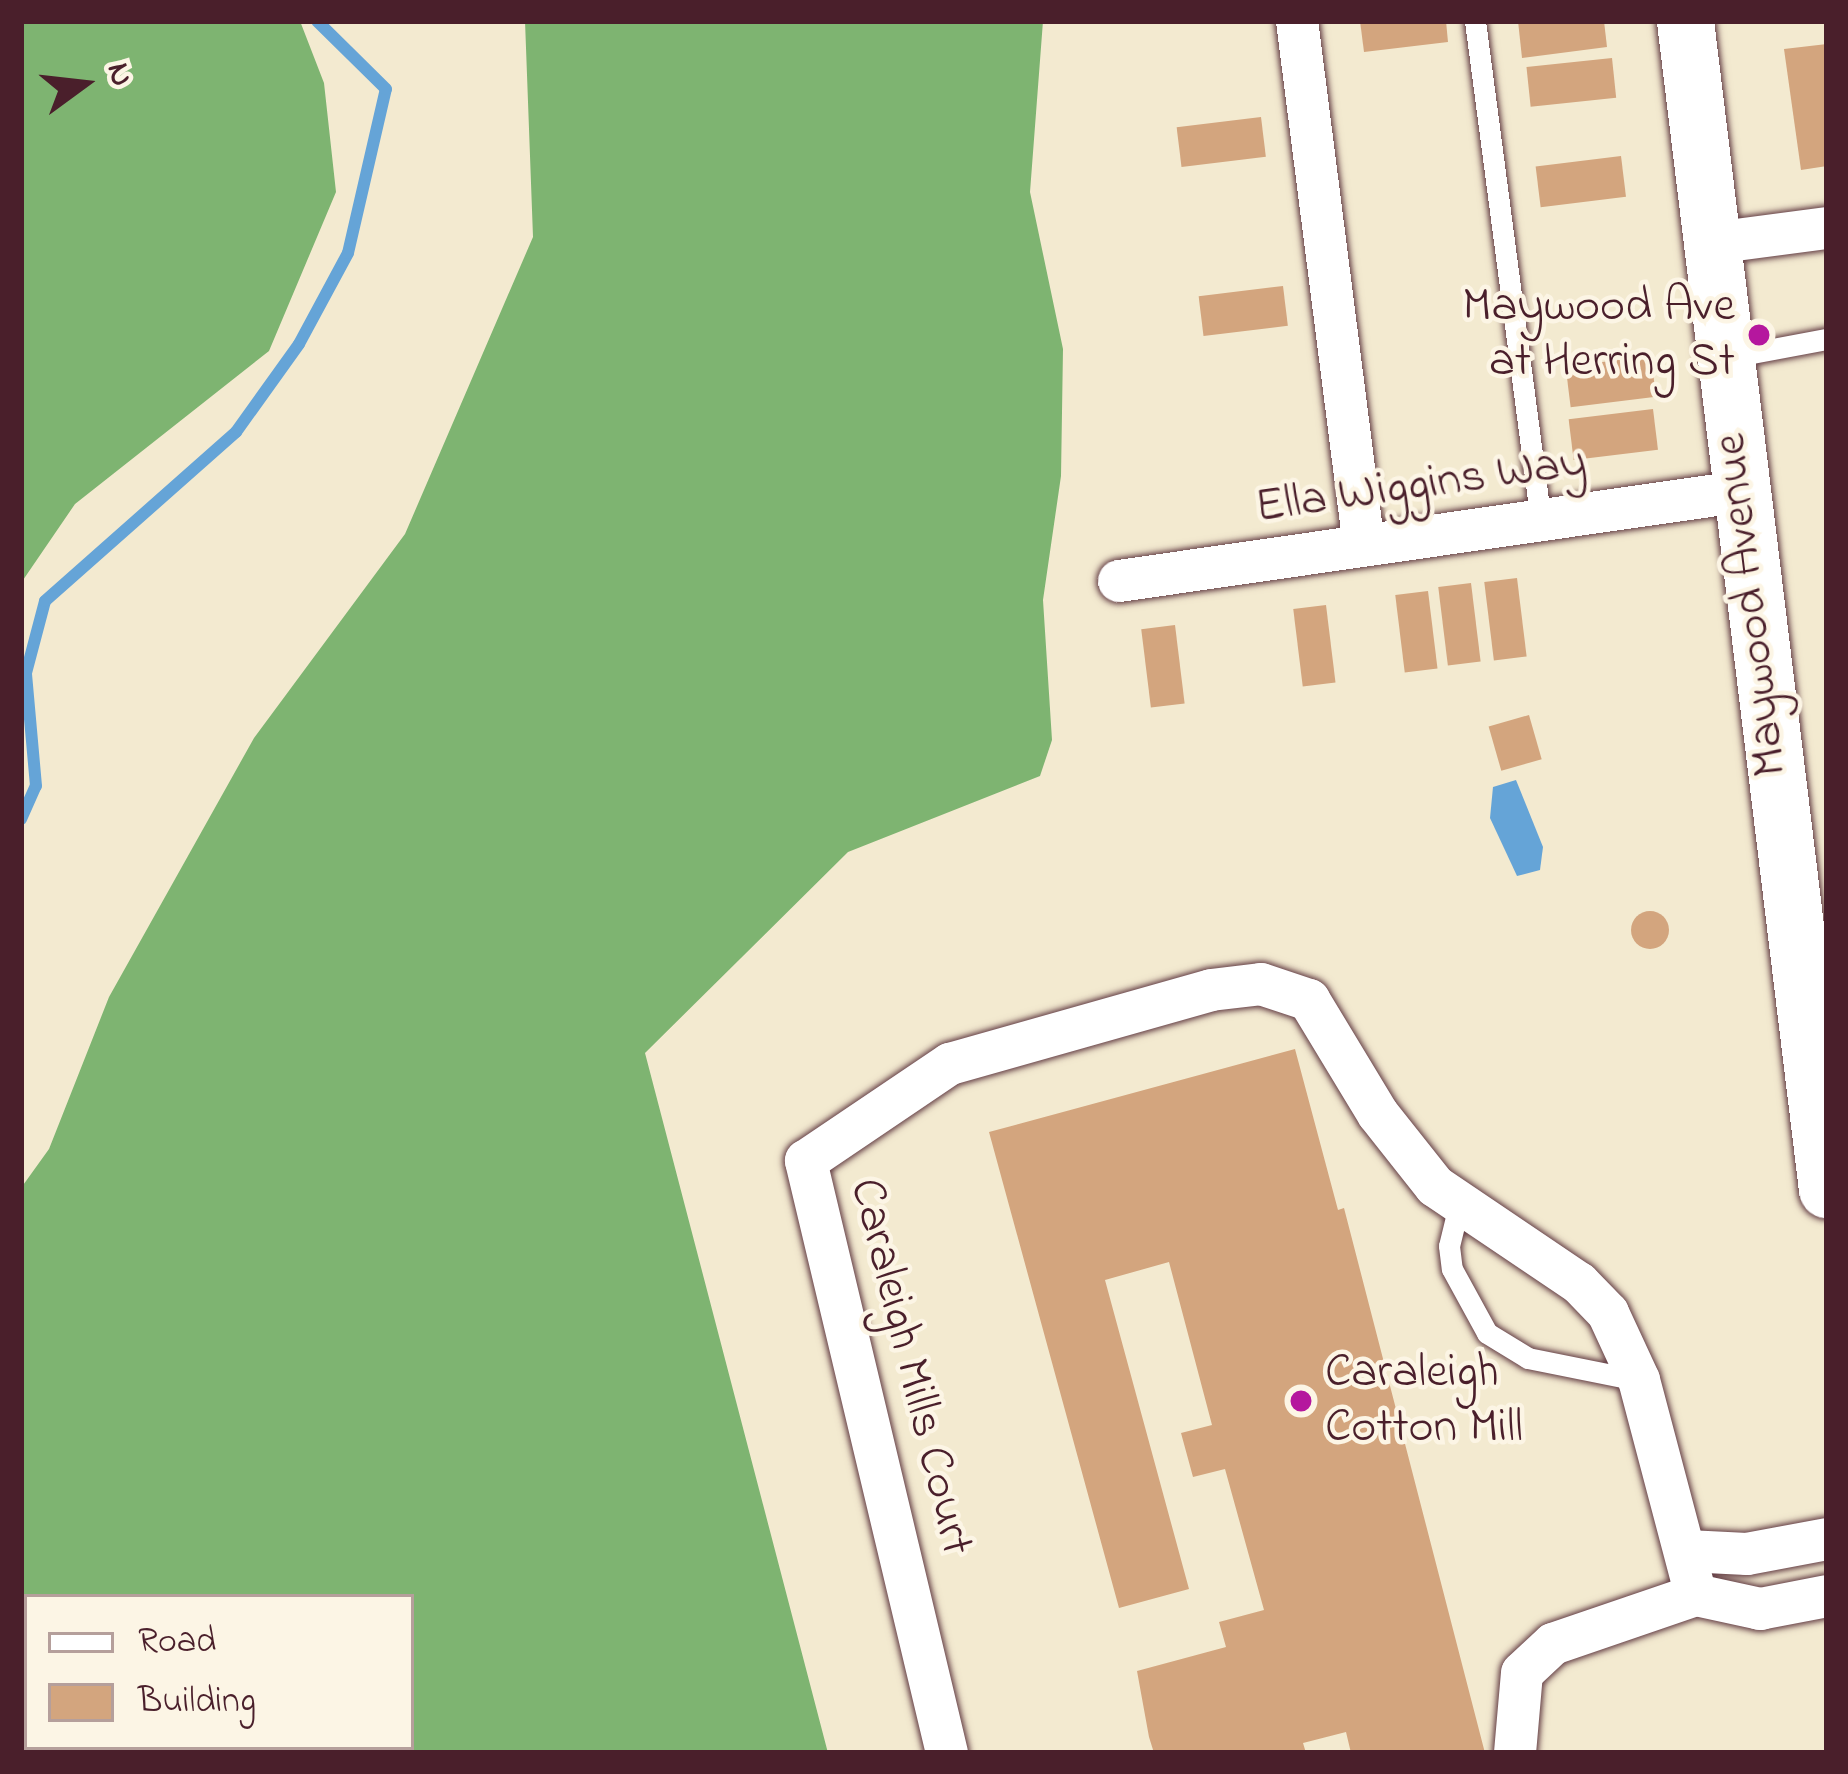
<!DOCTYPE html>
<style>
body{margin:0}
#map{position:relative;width:1848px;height:1774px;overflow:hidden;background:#f3ead0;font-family:"Indie Flower",sans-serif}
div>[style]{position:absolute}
.forest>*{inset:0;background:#7eb471}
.water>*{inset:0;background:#65a4d7}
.stream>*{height:12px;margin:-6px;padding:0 6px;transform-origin:6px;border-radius:6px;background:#65a4d7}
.building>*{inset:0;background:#d3a57e;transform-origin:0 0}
.round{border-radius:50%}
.roads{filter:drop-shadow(0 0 3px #633d44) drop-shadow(0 0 3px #633d44)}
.lane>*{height:21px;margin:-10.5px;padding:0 10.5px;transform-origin:10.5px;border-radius:10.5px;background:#fff}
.street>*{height:42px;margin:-21px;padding:0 21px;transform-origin:21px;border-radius:21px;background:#fff}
.secondary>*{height:57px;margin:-28.5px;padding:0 28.5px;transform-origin:28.5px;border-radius:28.5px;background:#fff}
.dots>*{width:33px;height:33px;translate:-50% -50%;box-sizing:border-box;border:6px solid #fcf5e5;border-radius:50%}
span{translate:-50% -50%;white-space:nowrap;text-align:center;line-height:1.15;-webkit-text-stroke:9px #fcf5e5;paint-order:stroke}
.poi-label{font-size:48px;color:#4a1f2b}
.right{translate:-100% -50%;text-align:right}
.left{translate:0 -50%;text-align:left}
.street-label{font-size:48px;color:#4a1f2b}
.frame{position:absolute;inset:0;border:24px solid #4a1f2b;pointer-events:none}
.legend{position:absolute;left:24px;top:1594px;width:390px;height:156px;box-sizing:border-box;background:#fcf5e5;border:3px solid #b59f9b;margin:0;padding:15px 21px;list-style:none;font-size:36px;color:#4a1f2b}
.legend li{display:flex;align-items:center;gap:24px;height:60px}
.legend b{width:60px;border:3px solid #b59f9b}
.north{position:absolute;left:24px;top:24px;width:120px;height:120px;-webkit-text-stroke:9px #fcf5e5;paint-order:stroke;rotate:75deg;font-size:33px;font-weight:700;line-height:48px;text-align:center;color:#4a1f2b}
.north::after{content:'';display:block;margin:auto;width:42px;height:54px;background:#4a1f2b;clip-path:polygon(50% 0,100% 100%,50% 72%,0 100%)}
</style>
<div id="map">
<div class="forest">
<div style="clip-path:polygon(21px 21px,300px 21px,324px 83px,336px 192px,269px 351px,75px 504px,21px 583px)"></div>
<div style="clip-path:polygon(evenodd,525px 21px,1043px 21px,1030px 192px,1063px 349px,1061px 476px,1043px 600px,1052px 740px,1040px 776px,848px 852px,645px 1053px,828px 1753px,21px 1753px,21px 1188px,49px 1149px,109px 997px,254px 738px,405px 534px,533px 237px,525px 21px,27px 1597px,411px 1597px,411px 1747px,27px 1747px,27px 1597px)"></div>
</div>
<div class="water">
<div style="clip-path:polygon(1516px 780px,1543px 847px,1540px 870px,1517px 876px,1490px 818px,1493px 787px)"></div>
</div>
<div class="stream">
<div style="left:21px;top:819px;width:36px;rotate:-66deg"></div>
<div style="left:36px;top:786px;width:113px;rotate:-95.1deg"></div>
<div style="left:26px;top:673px;width:74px;rotate:-75.2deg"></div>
<div style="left:45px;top:601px;width:255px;rotate:-41.5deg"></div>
<div style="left:236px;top:432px;width:108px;rotate:-54.4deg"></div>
<div style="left:299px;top:344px;width:103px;rotate:-61.7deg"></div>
<div style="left:348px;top:253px;width:168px;rotate:-77deg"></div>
<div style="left:386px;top:89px;width:97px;rotate:-135.4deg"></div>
</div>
<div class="building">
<div style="clip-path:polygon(1360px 21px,1446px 21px,1448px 42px,1364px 52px)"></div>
<div style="clip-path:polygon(1518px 21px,1604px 21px,1607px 47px,1522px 58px)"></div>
<div style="clip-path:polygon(1827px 44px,1827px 166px,1801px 170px,1784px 49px)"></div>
<div style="left:1612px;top:58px;width:40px;height:86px;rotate:84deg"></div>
<div style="left:1261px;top:117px;width:40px;height:85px;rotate:83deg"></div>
<div style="left:1621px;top:156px;width:41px;height:86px;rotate:83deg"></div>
<div style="left:1283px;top:286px;width:40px;height:85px;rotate:83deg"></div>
<div style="left:1651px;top:356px;width:41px;height:86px;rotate:83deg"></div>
<div style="left:1653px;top:409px;width:41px;height:85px;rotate:83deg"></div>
<div style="left:1517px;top:578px;width:79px;height:33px;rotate:83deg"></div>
<div style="left:1471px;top:583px;width:79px;height:33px;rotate:83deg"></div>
<div style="left:1428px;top:591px;width:78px;height:33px;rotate:83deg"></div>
<div style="left:1326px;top:605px;width:78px;height:33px;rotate:83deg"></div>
<div style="left:1175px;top:625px;width:79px;height:34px;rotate:83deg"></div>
<div style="left:1529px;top:715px;width:46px;height:42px;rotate:74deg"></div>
<div class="round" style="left:1631px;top:911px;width:38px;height:38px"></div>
<div style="clip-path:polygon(1295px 1049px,1338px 1210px,1344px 1208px,1485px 1753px,1351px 1753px,1346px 1732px,1303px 1743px,1306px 1753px,1154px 1753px,1149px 1737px,1137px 1671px,1226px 1647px,1219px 1622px,1264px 1610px,1225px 1469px,1193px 1477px,1181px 1433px,1212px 1425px,1169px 1262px,1105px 1280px,1189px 1589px,1119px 1608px,989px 1132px)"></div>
</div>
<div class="roads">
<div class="lane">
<div style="left:1475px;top:21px;width:505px;rotate:82.5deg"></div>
<div style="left:1725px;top:358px;width:104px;rotate:-10.6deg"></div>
<div style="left:1459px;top:1205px;width:42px;rotate:103.7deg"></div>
<div style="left:1449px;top:1246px;width:23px;rotate:83deg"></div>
<div style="left:1452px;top:1269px;width:73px;rotate:61.3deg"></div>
<div style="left:1487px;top:1333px;width:48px;rotate:31.4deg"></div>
<div style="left:1528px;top:1358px;width:111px;rotate:11.4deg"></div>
</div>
<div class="street">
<div style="left:1297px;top:21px;width:529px;rotate:82.73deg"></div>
<div style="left:1713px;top:243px;width:115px;rotate:-7.5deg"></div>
<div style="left:1119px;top:581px;width:624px;rotate:-8.19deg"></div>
<div style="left:1687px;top:1551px;width:60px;rotate:2.9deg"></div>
<div style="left:1747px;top:1554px;width:81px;rotate:-10.6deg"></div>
<div style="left:1696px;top:1595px;width:66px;rotate:12.3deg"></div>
<div style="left:1760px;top:1609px;width:68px;rotate:-11deg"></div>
<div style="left:947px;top:1753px;width:609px;rotate:-103.4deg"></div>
<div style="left:806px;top:1161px;width:174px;rotate:-34deg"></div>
<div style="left:950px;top:1064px;width:271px;rotate:-15.8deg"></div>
<div style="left:1211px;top:990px;width:50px;rotate:-6.8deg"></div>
<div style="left:1261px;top:984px;width:51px;rotate:18.4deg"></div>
<div style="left:1309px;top:1000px;width:133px;rotate:58.8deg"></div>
<div style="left:1378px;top:1114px;width:92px;rotate:51.6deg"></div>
<div style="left:1435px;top:1186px;width:174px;rotate:34deg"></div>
<div style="left:1579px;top:1283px;width:42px;rotate:46deg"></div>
<div style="left:1608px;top:1313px;width:74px;rotate:65.2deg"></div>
<div style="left:1639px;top:1380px;width:222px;rotate:75.2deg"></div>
<div style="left:1696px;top:1595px;width:151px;rotate:161.1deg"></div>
<div style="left:1553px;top:1644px;width:42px;rotate:136.9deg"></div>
<div style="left:1522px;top:1673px;width:80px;rotate:95deg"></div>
</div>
<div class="secondary">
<div style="left:1685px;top:21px;width:1177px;rotate:83.07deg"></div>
</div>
</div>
<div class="dots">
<div style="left:1759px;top:335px;background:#b5179e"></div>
<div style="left:1301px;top:1401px;background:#b5179e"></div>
</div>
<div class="poi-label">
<span class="right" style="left:1735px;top:335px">Maywood Ave<br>at Herring St</span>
<span class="left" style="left:1325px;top:1401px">Caraleigh<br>Cotton Mill</span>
</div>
<div class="street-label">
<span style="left:1421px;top:486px;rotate:-8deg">Ella Wiggins Way</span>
<span style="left:1752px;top:605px;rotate:-97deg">Maywood Avenue</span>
<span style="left:910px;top:1367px;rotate:76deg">Caraleigh Mills Court</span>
</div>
<div class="frame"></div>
<ul class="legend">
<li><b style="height:15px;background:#fff"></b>Road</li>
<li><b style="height:33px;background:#d3a57e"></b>Building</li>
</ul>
<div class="north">N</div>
</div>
